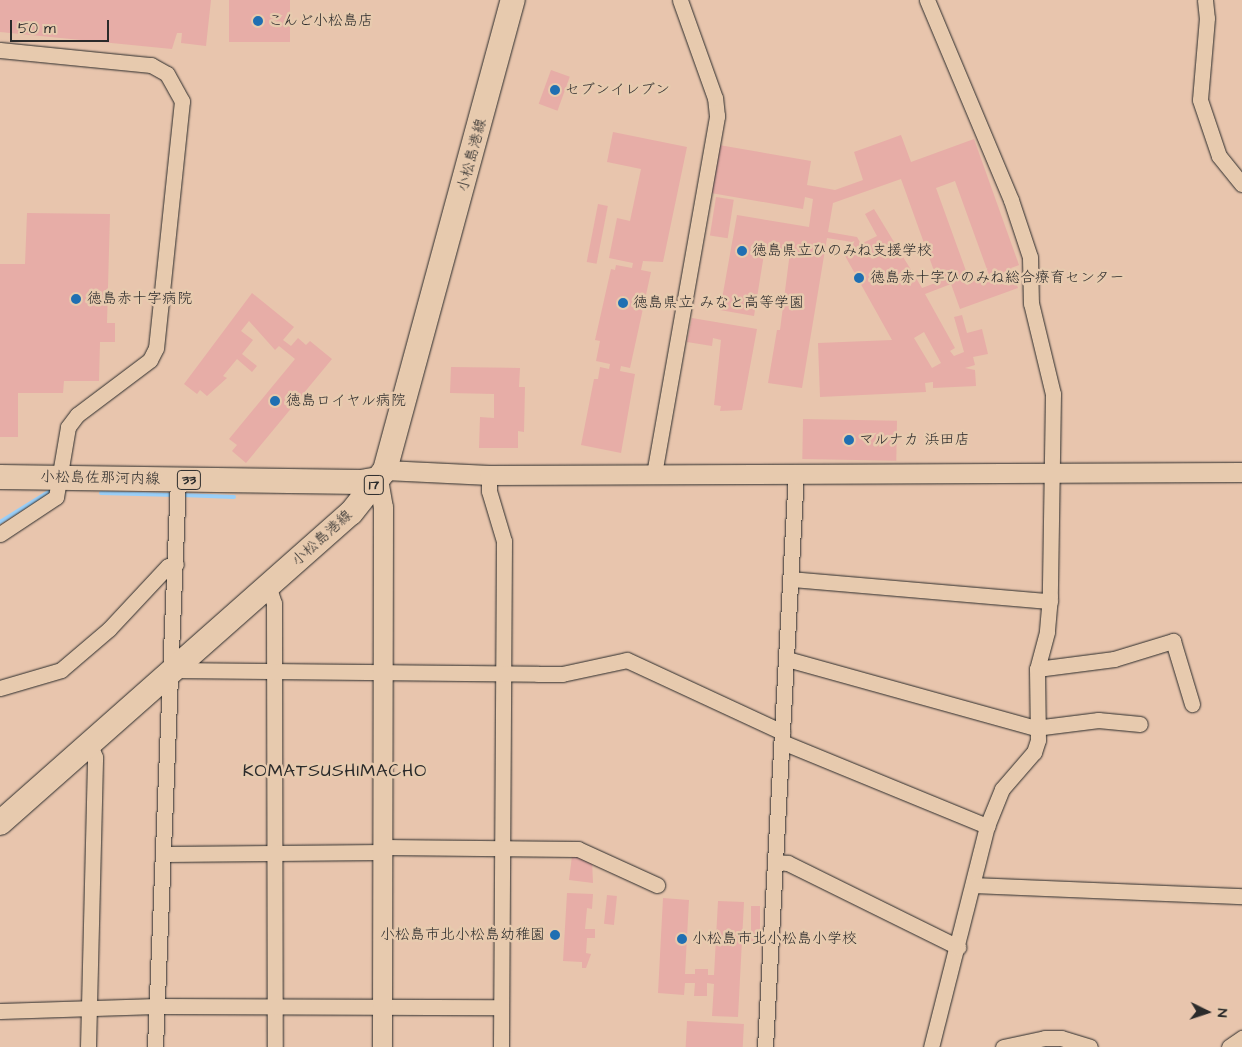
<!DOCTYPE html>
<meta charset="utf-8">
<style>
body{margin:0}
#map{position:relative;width:1242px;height:1047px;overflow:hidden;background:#e8c5ad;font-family:"Architects Daughter","Klee One",sans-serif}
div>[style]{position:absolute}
.stream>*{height:4px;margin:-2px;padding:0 2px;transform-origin:2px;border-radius:2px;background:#9acff8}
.building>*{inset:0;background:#e7ada7;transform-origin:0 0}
.roads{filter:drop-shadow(0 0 1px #2b2b2b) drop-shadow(0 0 1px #2b2b2b)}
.minor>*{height:15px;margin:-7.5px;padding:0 7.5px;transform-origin:7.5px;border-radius:7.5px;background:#e7caae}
.tertiary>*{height:19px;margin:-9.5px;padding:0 9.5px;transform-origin:9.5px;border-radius:9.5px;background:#e7caae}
.primary>*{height:24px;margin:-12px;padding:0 12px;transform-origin:12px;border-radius:12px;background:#e7caae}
.dots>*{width:14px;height:14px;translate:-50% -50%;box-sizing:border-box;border:2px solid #e7caae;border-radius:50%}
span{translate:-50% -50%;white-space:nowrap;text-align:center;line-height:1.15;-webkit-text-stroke:5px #e7caae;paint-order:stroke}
.shield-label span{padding:1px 4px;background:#e7caae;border:1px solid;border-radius:4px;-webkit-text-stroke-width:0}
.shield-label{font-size:14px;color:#2b2b2b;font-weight:700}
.poi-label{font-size:15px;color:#2b2b2b}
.left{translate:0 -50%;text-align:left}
.right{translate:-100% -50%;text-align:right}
.street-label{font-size:15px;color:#2b2b2b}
.quarter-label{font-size:18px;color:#2b2b2b;letter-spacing:1px}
.north{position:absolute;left:1182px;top:987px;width:50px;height:50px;-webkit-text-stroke:4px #e7caae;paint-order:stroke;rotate:94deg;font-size:14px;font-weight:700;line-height:20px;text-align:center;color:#2b2b2b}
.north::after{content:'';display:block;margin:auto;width:18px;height:22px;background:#2b2b2b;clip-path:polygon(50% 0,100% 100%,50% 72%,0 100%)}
.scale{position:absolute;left:10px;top:20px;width:99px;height:22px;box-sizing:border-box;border:2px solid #2b2b2b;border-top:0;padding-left:6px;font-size:15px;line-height:18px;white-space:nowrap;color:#2b2b2b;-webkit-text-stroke:4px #e7caae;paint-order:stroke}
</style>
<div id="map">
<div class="stream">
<div style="left:101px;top:493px;width:74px;rotate:1.5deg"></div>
<div style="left:182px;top:495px;width:52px;rotate:2.2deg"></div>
<div style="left:0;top:522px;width:59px;rotate:-31.8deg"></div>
</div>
<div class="building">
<div style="clip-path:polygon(0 0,211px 0,206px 46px,181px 43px,182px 33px,177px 33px,172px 49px,0 32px)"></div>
<div style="left:229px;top:0;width:61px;height:42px"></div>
<div style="left:551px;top:70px;width:20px;height:36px;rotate:20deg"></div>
<div style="clip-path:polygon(613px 132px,687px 147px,663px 262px,643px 261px,641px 270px,651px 272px,630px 368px,621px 366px,620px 371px,635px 374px,621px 453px,581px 445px,594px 379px,598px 379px,600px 367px,609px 369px,610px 364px,596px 361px,600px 341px,595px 340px,611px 269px,615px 270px,616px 265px,632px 268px,633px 263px,609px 258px,617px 218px,630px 221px,641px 169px,607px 162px)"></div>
<div style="clip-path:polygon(evenodd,901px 135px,911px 162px,974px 139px,1019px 265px,1011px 268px,1018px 288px,960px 309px,951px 284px,925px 294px,955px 348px,950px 351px,954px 356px,964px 352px,954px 317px,962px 315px,967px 333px,982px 329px,988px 354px,973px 357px,975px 365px,965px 368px,975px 370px,976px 386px,933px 388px,933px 382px,925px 383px,926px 392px,820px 397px,818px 343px,892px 340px,844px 254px,855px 248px,852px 242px,827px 238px,802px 388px,768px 383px,777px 330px,780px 330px,790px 252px,765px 248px,754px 316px,720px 310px,737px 215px,809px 227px,813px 199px,805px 197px,803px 209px,711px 193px,719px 145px,811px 161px,807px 185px,835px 190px,863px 180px,854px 152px,901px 135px,901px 179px,938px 282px,922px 288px,874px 209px,865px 214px,877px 236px,861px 244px,857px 237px,828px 232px,833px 203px,901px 179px,901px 135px,955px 181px,989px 275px,970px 282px,936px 188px,955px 181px,901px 135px,924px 332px,941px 363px,932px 368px,914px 338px,924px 332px)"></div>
<div style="left:716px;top:197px;width:18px;height:39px;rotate:9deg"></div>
<div style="left:598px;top:204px;width:10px;height:59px;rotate:11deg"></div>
<div style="clip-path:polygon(27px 213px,110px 214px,107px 323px,115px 323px,115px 342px,100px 342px,99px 381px,64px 381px,63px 393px,18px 393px,18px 437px,0 437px,0 264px,25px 264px)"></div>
<div style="clip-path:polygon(252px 293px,294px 327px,283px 340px,291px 346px,298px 338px,306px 345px,310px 341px,332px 359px,246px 463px,232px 451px,237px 445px,229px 439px,295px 359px,279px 346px,275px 350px,249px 321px,241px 331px,253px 340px,242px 354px,257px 366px,252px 372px,237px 359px,223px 376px,227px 378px,207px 396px,200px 390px,197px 394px,184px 384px)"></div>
<div style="clip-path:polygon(692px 318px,757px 329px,742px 410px,720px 411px,721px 406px,714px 405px,721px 340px,713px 338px,712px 346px,687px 342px)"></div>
<div style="clip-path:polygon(451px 367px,520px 368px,519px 387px,525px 387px,524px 432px,518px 431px,518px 448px,479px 448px,480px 417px,494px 418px,494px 394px,450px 393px)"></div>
<div style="left:803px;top:419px;width:94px;height:40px;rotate:1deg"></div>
<div style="clip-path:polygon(572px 856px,592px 860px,593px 883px,569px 880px)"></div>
<div style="clip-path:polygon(567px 893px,593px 894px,592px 909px,587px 908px,585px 929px,595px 929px,595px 938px,587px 938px,586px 953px,591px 954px,586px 968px,582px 968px,582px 962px,563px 961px)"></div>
<div style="left:607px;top:895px;width:10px;height:29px;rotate:6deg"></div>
<div style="clip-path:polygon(663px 898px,689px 900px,685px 974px,695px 974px,695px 969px,708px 969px,708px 975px,714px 975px,718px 901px,744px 902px,738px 1017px,712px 1016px,714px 984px,707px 983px,707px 996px,694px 996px,695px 983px,685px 983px,684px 995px,658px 993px)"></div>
<div style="left:751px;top:906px;width:9px;height:38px"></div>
<div style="left:687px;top:1021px;width:57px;height:26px;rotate:3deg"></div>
</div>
<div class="roads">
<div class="minor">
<div style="left:927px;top:0;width:217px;rotate:67.2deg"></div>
<div style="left:1011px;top:200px;width:60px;rotate:71.6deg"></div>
<div style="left:1030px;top:257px;width:46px;rotate:88.8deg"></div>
<div style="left:1031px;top:303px;width:94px;rotate:76.4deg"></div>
<div style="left:1053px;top:394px;width:202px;rotate:90.9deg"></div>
<div style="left:1050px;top:596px;width:36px;rotate:95deg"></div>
<div style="left:1047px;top:632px;width:38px;rotate:105deg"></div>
<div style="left:1037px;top:669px;width:71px;rotate:89.2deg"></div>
<div style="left:1038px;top:740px;width:13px;rotate:108deg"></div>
<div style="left:1034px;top:752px;width:49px;rotate:130.9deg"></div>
<div style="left:1002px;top:789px;width:40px;rotate:112deg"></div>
<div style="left:987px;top:826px;width:228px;rotate:104.2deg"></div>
<div style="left:1205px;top:0;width:18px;rotate:84deg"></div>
<div style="left:1207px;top:18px;width:82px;rotate:94.9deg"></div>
<div style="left:1200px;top:100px;width:59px;rotate:71.3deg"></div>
<div style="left:1219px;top:156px;width:36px;rotate:51deg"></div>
<div style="left:0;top:50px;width:152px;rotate:5.7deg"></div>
<div style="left:151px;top:65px;width:18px;rotate:29deg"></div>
<div style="left:167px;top:74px;width:31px;rotate:61deg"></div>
<div style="left:182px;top:101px;width:248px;rotate:96deg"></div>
<div style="left:156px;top:348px;width:13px;rotate:117deg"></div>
<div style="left:150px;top:360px;width:91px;rotate:143deg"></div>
<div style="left:77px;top:415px;width:15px;rotate:127deg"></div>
<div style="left:68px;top:427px;width:71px;rotate:99.7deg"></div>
<div style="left:56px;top:497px;width:67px;rotate:146.5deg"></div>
<div style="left:654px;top:474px;width:364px;rotate:-80deg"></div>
<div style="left:717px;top:116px;width:18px;rotate:-96deg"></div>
<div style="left:715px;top:98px;width:104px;rotate:-109.7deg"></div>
<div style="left:489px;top:475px;width:16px;rotate:90deg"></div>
<div style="left:489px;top:491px;width:52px;rotate:73.3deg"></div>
<div style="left:504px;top:541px;width:506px;rotate:90.34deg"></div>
<div style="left:791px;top:579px;width:260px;rotate:4.9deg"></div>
<div style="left:268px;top:585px;width:19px;rotate:72deg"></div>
<div style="left:274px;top:603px;width:444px;rotate:89.9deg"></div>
<div style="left:787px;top:659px;width:257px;rotate:15.5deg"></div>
<div style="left:1035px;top:728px;width:64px;rotate:-7.2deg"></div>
<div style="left:1098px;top:720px;width:42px;rotate:5.4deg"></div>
<div style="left:1037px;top:669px;width:78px;rotate:-7.4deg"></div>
<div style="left:1114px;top:659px;width:62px;rotate:-17deg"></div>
<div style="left:1173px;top:641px;width:66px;rotate:73.2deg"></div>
<div style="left:171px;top:670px;width:367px;rotate:0.6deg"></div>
<div style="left:538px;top:674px;width:24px"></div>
<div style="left:562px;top:674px;width:66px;rotate:-12.2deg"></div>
<div style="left:627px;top:660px;width:171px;rotate:24.9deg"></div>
<div style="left:0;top:688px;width:64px;rotate:-16.4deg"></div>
<div style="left:61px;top:670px;width:63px;rotate:-40.5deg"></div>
<div style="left:109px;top:629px;width:86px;rotate:-46.9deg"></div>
<div style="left:168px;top:566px;width:8px;rotate:-14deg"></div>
<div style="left:782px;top:742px;width:222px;rotate:22.3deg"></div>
<div style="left:383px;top:847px;width:195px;rotate:0.6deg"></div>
<div style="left:578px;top:849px;width:87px;rotate:24.5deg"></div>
<div style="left:164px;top:854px;width:219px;rotate:-0.5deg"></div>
<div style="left:775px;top:862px;width:13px;rotate:4deg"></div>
<div style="left:788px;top:863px;width:190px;rotate:26.3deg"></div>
<div style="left:974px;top:885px;width:268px;rotate:2.4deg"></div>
<div style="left:0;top:1011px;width:157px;rotate:-1.8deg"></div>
<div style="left:157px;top:1006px;width:344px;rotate:0.2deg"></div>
<div style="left:88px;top:1047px;width:290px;rotate:-88.6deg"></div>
<div style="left:95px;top:757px;width:13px;rotate:-113deg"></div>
<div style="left:155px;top:1047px;width:567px;rotate:-87.68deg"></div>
<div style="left:765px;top:1047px;width:576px;rotate:-86.91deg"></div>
<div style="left:1003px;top:1047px;width:43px;rotate:-12.1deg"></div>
<div style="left:1045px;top:1038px;width:16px"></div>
<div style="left:1061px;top:1038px;width:30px;rotate:17deg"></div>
<div style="left:1229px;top:1047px;width:16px;rotate:-35deg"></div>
</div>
<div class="tertiary">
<div style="left:385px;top:470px;width:104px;rotate:2.8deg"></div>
<div style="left:489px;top:475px;width:753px;rotate:-0.23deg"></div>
<div style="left:378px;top:479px;width:28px;rotate:80deg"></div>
<div style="left:383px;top:507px;width:540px;rotate:90.11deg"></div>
</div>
<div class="primary">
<div style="left:0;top:477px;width:361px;rotate:0.8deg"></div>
<div style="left:361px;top:482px;width:17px;rotate:-10deg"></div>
<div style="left:0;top:823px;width:468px;rotate:-41.5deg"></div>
<div style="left:351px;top:513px;width:55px;rotate:-51.7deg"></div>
<div style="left:385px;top:470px;width:487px;rotate:-74.8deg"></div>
</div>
</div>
<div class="dots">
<div style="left:258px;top:21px;background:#1f6fb2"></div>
<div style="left:555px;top:90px;background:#1f6fb2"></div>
<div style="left:742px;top:251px;background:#1f6fb2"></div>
<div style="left:859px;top:278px;background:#1f6fb2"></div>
<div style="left:76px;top:299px;background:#1f6fb2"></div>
<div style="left:623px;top:303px;background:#1f6fb2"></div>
<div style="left:275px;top:401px;background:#1f6fb2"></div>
<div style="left:849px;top:440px;background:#1f6fb2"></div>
<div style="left:555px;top:935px;background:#1f6fb2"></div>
<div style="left:682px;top:939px;background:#1f6fb2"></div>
</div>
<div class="shield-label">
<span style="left:189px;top:480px">33</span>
<span style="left:374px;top:485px">17</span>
</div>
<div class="poi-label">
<span class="left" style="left:268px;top:21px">こんど小松島店</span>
<span class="left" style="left:565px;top:90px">セブンイレブン</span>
<span class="left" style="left:752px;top:251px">徳島県立ひのみね支援学校</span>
<span class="left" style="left:870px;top:278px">徳島赤十字ひのみね総合療育センター</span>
<span class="left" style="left:87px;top:299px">徳島赤十字病院</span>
<span class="left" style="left:633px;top:303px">徳島県立 みなと高等学園</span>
<span class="left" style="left:286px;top:401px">徳島ロイヤル病院</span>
<span class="left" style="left:859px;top:440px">マルナカ 浜田店</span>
<span class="right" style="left:545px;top:935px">小松島市北小松島幼稚園</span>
<span class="left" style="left:692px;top:939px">小松島市北小松島小学校</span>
</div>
<div class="street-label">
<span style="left:472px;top:155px;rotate:-75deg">小松島港線</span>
<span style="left:100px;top:478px;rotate:1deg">小松島佐那河内線</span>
<span style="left:322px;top:538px;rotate:-42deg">小松島港線</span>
</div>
<div class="quarter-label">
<span style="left:335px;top:771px">KOMATSUSHIMACHO</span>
</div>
<div class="north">N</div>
<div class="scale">50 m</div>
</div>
